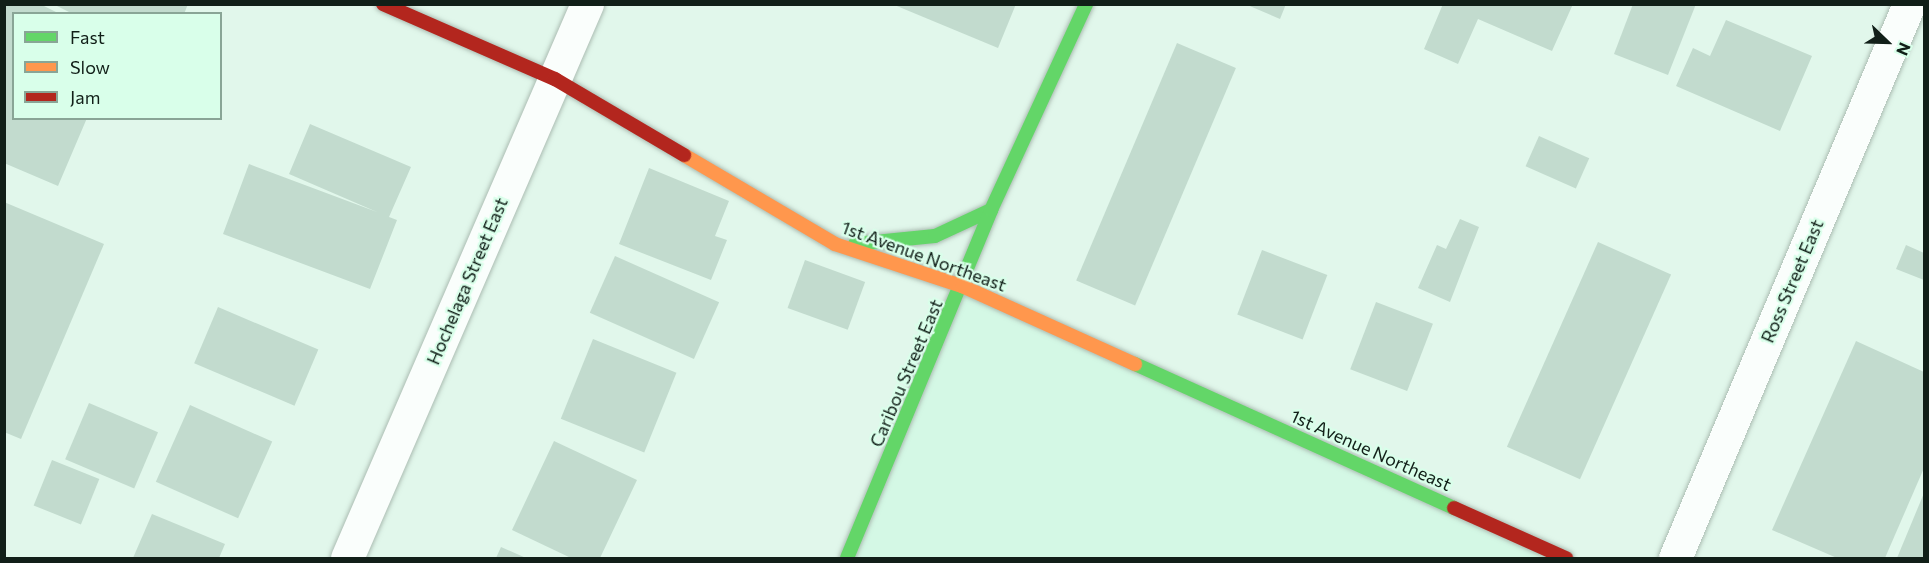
<!DOCTYPE html>
<style>
body{margin:0}
#map{position:relative;width:1929px;height:563px;overflow:hidden;background:#e1f7eb;font-family:Commissioner,sans-serif}
div>[style]{position:absolute}
.built>*{inset:0;background:#d4f8e5}
.building>*{inset:0;background:#c2dbce;transform-origin:0 0}
.roads{filter:drop-shadow(0 0 2px #acbdb3) drop-shadow(0 0 2px #acbdb3)}
.street>*{height:33px;margin:-16.5px;padding:0 16.5px;transform-origin:16.5px;border-radius:16.5px;background:#fafefc}
.fast>*{height:14px;margin:-7px;padding:0 7px;transform-origin:7px;border-radius:7px;background:#63d668}
.slow>*{height:14px;margin:-7px;padding:0 7px;transform-origin:7px;border-radius:7px;background:#ff974d}
.jam>*{height:14px;margin:-7px;padding:0 7px;transform-origin:7px;border-radius:7px;background:#b3261e}
span{translate:-50% -50%;white-space:nowrap;text-align:center;line-height:1.15;-webkit-text-stroke:4.5px #d9ffea;paint-order:stroke}
.street-label{font-size:18px;color:#111f18}
.frame{position:absolute;inset:0;border:6px solid #111f18;pointer-events:none}
.legend{position:absolute;left:12px;top:12px;width:210px;height:108px;box-sizing:border-box;background:#d9ffea;border:2px solid #89a596;margin:0;padding:8px 10px;list-style:none;font-size:18px;color:#111f18}
.legend li{display:flex;align-items:center;gap:12px;height:30px}
.legend b{width:30px;border:2px solid #89a596}
.north{position:absolute;left:1857px;top:12px;width:60px;height:60px;-webkit-text-stroke:4px #d9ffea;paint-order:stroke;rotate:113deg;font-size:16px;font-weight:700;line-height:24px;text-align:center;color:#111f18}
.north::after{content:'';display:block;margin:auto;width:21px;height:27px;background:#111f18;clip-path:polygon(50% 0,100% 100%,50% 72%,0 100%)}
</style>
<div id="map">
<div class="built">
<div style="clip-path:polygon(962px 286px,1566px 558px,847px 558px)"></div>
</div>
<div class="building">
<div style="clip-path:polygon(4px 4px,40px 4px,60px 14px,14px 14px,14px 118px,87px 118px,58px 186px,4px 163px)"></div>
<div style="clip-path:polygon(53px 4px,188px 4px,184px 14px,73px 14px)"></div>
<div style="clip-path:polygon(892px 4px,1016px 4px,998px 48px)"></div>
<div style="clip-path:polygon(1245px 4px,1286px 4px,1280px 19px)"></div>
<div style="clip-path:polygon(1443px 4px,1573px 4px,1552px 51px,1478px 19px,1458px 64px,1424px 49px)"></div>
<div style="clip-path:polygon(1633px 4px,1696px 4px,1668px 75px,1614px 54px)"></div>
<div style="clip-path:polygon(1726px 20px,1812px 56px,1780px 131px,1676px 86px,1693px 48px,1710px 56px)"></div>
<div style="left:1177px;top:43px;width:64px;height:258px;rotate:23deg"></div>
<div style="clip-path:polygon(310px 124px,411px 167px,389px 217px,397px 220px,370px 289px,223px 234px,249px 164px,377px 212px,289px 174px)"></div>
<div style="left:1539px;top:136px;width:55px;height:33px;rotate:24deg"></div>
<div style="clip-path:polygon(649px 168px,729px 201px,715px 236px,727px 240px,711px 280px,619px 244px)"></div>
<div style="clip-path:polygon(4px 202px,104px 244px,21px 439px,4px 432px)"></div>
<div style="clip-path:polygon(1460px 219px,1479px 227px,1450px 302px,1418px 288px,1437px 245px,1446px 249px)"></div>
<div style="left:1598px;top:242px;width:80px;height:224px;rotate:24deg"></div>
<div style="clip-path:polygon(1906px 245px,1924px 253px,1924px 280px,1896px 269px)"></div>
<div style="left:1262px;top:250px;width:70px;height:69px;rotate:21deg"></div>
<div style="left:615px;top:256px;width:114px;height:62px;rotate:24deg"></div>
<div style="left:805px;top:260px;width:64px;height:51px;rotate:20deg"></div>
<div style="left:1376px;top:302px;width:61px;height:72px;rotate:21deg"></div>
<div style="left:218px;top:307px;width:109px;height:61px;rotate:23deg"></div>
<div style="left:593px;top:339px;width:90px;height:86px;rotate:22deg"></div>
<div style="clip-path:polygon(1856px 341px,1924px 372px,1924px 468px,1885px 558px,1837px 558px,1772px 530px)"></div>
<div style="left:89px;top:403px;width:75px;height:61px;rotate:23deg"></div>
<div style="left:190px;top:405px;width:90px;height:84px;rotate:24deg"></div>
<div style="clip-path:polygon(554px 441px,637px 480px,600px 558px,571px 558px,512px 530px)"></div>
<div style="left:52px;top:460px;width:51px;height:49px;rotate:22deg"></div>
<div style="clip-path:polygon(1924px 493px,1924px 558px,1897px 558px)"></div>
<div style="clip-path:polygon(152px 514px,225px 544px,219px 558px,133px 558px)"></div>
<div style="clip-path:polygon(501px 547px,526px 558px,496px 558px)"></div>
</div>
<div class="roads">
<div class="street">
<div style="left:347px;top:558px;width:604px;rotate:-66.58deg"></div>
<div style="left:1675px;top:558px;width:601px;rotate:-67.1deg"></div>
</div>
<div class="fast">
<div style="left:855px;top:244px;width:80px;rotate:-5.7deg"></div>
<div style="left:935px;top:236px;width:62px;rotate:-24.9deg"></div>
<div style="left:1135px;top:364px;width:350px;rotate:24.3deg"></div>
<div style="left:847px;top:558px;width:377px;rotate:-67.5deg"></div>
<div style="left:991px;top:210px;width:227px;rotate:-65.2deg"></div>
</div>
<div class="slow">
<div style="left:684px;top:155px;width:175px;rotate:30.5deg"></div>
<div style="left:835px;top:244px;width:134px;rotate:18.3deg"></div>
<div style="left:962px;top:286px;width:190px;rotate:24.3deg"></div>
</div>
<div class="jam">
<div style="left:383px;top:4px;width:188px;rotate:23.6deg"></div>
<div style="left:555px;top:79px;width:150px;rotate:30.5deg"></div>
<div style="left:1454px;top:508px;width:123px;rotate:24.1deg"></div>
</div>
</div>
<div class="street-label">
<span style="left:924px;top:256px;rotate:20deg">1st Avenue Northeast</span>
<span style="left:467px;top:281px;rotate:-67deg">Hochelaga Street East</span>
<span style="left:1792px;top:281px;rotate:-67deg">Ross Street East</span>
<span style="left:906px;top:373px;rotate:-67deg">Caribou Street East</span>
<span style="left:1371px;top:450px;rotate:24deg">1st Avenue Northeast</span>
</div>
<div class="frame"></div>
<ul class="legend">
<li><b style="height:8px;background:#63d668"></b>Fast</li>
<li><b style="height:8px;background:#ff974d"></b>Slow</li>
<li><b style="height:8px;background:#b3261e"></b>Jam</li>
</ul>
<div class="north">N</div>
</div>
